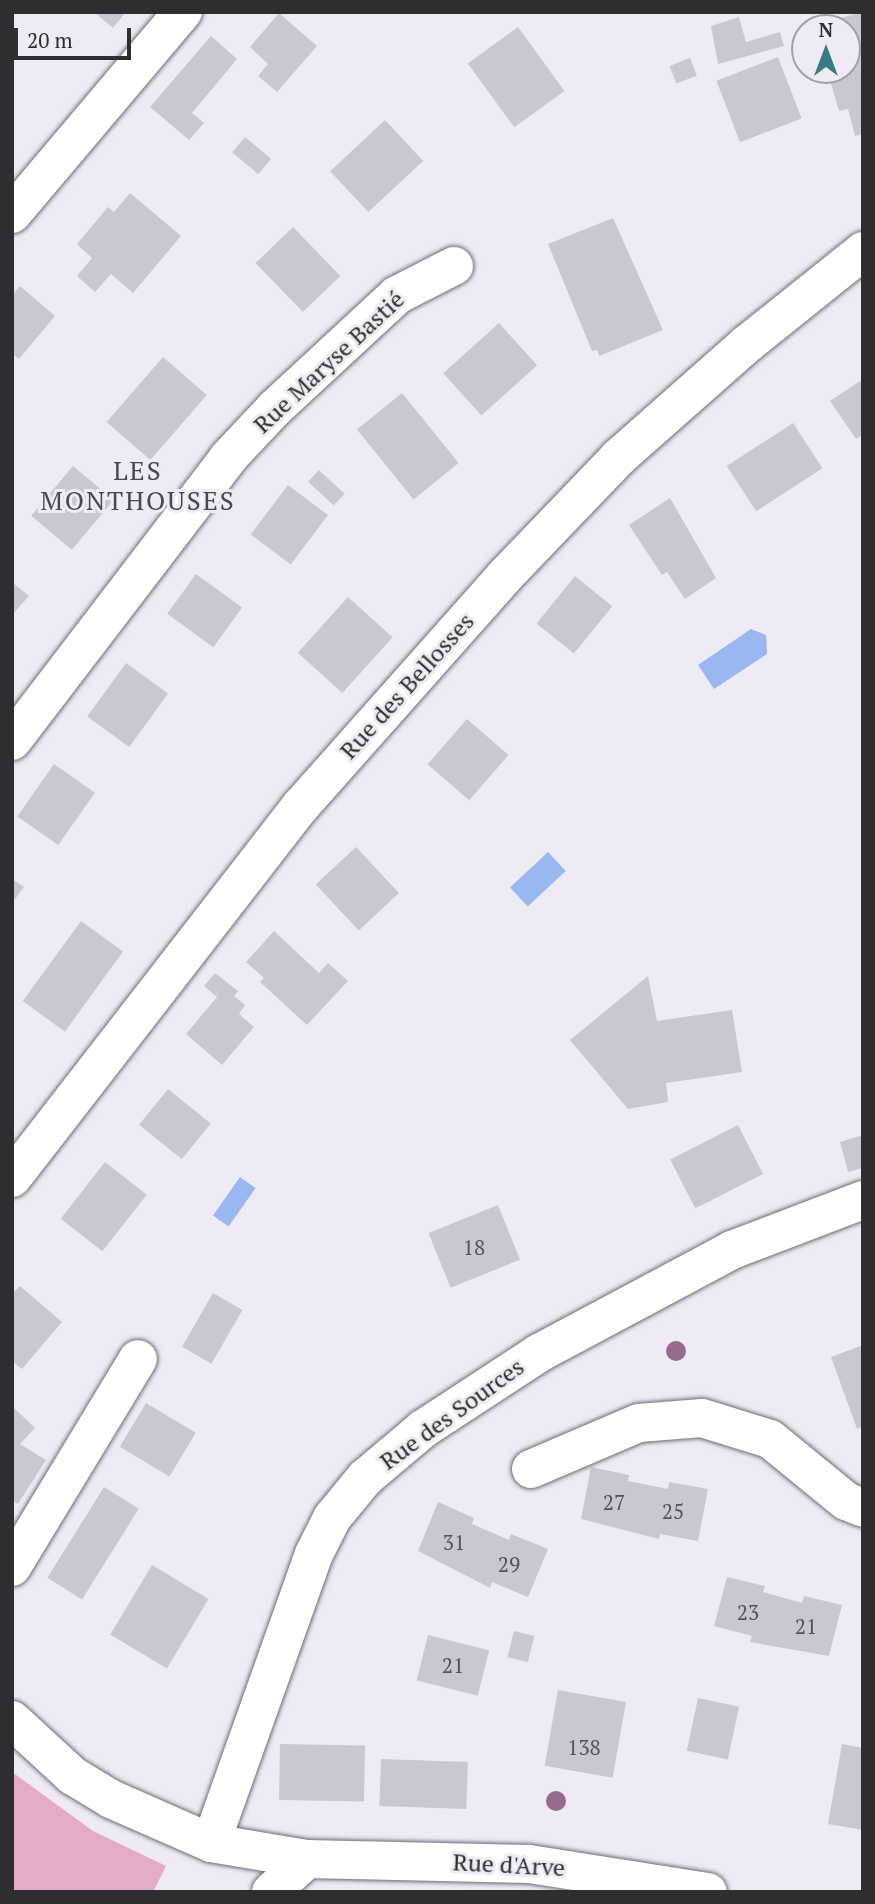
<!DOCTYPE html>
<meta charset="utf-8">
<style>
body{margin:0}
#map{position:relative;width:875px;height:1904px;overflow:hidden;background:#efebf5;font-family:"PT Serif",serif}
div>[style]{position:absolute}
.green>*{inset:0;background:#e4abc9}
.water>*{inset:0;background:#99b7f1;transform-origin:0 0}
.building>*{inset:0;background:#c8c8d2;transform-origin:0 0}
.roads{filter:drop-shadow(0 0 2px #706c74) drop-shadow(0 0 2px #706c74)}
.minor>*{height:38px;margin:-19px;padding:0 19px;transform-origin:19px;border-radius:19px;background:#fff}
.secondary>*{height:38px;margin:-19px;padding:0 19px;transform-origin:19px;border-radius:19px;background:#fff}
.trees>*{width:20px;height:20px;margin:-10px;border-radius:50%;background:#986b8d}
span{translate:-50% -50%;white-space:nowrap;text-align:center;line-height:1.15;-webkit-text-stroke:6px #efebf5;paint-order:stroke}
.number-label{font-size:21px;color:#545458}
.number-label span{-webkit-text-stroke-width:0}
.street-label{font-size:24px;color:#2e2d30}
.neighbourhood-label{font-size:26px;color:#4a474f;letter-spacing:2px}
.frame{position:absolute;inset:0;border:14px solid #2e2d30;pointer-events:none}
.north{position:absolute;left:791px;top:14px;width:70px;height:70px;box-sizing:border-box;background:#efebf5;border:2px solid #a29fa6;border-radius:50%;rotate:0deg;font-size:19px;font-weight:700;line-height:28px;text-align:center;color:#2e2d30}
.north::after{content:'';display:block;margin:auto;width:24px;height:32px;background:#337c81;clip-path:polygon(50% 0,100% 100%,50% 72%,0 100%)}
.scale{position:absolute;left:14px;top:28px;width:117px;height:32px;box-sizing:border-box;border:4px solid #2e2d30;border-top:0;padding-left:9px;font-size:21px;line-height:24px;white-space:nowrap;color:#2e2d30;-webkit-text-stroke:5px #efebf5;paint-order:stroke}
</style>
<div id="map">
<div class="green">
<div style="clip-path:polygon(12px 1772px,93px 1831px,166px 1866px,153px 1892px,12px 1892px)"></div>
</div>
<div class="water">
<div style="clip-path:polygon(751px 629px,766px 635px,767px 654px,714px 689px,698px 665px)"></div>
<div style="left:548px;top:852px;width:26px;height:52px;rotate:47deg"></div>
<div style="left:240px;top:1177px;width:19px;height:47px;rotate:35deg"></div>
</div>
<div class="building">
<div style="clip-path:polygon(94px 12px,126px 12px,113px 28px)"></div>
<div style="clip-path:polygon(863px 12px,863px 134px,855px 136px,848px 109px,839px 111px,827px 70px,847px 70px,847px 28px,835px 28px,833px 20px)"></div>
<div style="clip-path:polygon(279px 13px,317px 46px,277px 92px,258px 76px,268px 64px,250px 47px)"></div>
<div style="clip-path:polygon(739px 17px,746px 42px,780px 32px,784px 46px,718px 64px,711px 26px)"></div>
<div style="left:518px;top:27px;width:79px;height:62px;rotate:54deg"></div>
<div style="clip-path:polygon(211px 36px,237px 59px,192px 113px,204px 123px,189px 140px,150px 107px)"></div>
<div style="left:778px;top:57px;width:66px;height:66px;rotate:69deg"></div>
<div style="left:690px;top:58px;width:19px;height:22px;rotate:69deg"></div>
<div style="left:385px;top:120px;width:56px;height:75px;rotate:47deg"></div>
<div style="left:245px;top:137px;width:34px;height:20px;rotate:40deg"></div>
<div style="clip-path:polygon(130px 193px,181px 236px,133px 293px,111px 274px,95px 292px,77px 276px,92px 258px,77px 244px,108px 207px,114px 212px)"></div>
<div style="clip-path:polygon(613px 218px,663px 330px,599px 356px,597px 350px,592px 351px,548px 244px)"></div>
<div style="left:293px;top:227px;width:68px;height:52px;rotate:46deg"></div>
<div style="clip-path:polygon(20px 286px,55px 316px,19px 359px,12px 354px,12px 295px)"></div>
<div style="left:499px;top:323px;width:57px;height:75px;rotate:48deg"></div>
<div style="left:163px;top:357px;width:58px;height:86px;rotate:41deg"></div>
<div style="clip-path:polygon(863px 379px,863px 434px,856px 439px,830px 401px)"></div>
<div style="left:402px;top:393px;width:90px;height:58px;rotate:51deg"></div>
<div style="left:793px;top:423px;width:54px;height:79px;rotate:57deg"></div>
<div style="left:73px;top:466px;width:53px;height:65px;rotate:40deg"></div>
<div style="left:319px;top:470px;width:35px;height:16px;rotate:43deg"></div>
<div style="left:288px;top:485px;width:50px;height:62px;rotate:37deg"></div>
<div style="clip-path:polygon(670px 498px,716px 578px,685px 599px,667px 572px,662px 575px,629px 525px)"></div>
<div style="left:196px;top:574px;width:57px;height:49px;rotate:36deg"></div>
<div style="left:575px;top:576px;width:48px;height:61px;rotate:39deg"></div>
<div style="clip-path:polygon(12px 582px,29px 596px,12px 615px)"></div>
<div style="left:348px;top:597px;width:60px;height:75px;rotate:42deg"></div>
<div style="left:126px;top:663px;width:52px;height:66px;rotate:36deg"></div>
<div style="left:467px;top:719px;width:55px;height:60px;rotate:41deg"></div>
<div style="left:54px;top:764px;width:50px;height:64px;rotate:35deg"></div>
<div style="left:356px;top:847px;width:63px;height:55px;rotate:47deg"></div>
<div style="clip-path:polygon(12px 879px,24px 887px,12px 903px)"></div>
<div style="left:81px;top:921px;width:52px;height:99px;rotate:36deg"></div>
<div style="clip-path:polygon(274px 931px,319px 973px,328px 963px,348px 981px,307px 1025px,260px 982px,264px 978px,246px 962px)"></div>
<div style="clip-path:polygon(215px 973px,238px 991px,234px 996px,245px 1005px,239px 1014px,254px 1027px,222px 1065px,186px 1034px,217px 997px,204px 986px)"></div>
<div style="clip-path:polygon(648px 976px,657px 1021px,732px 1010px,742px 1072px,666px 1083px,668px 1102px,628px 1109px,570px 1040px)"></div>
<div style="left:168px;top:1089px;width:55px;height:46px;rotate:39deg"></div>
<div style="left:738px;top:1125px;width:55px;height:76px;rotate:63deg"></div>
<div style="clip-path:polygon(863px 1135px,863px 1168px,848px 1172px,840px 1142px)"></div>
<div style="left:105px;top:1162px;width:53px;height:72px;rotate:38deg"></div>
<div style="left:498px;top:1205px;width:59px;height:75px;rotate:68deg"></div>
<div style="clip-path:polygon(20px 1286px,62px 1322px,22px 1369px,12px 1361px,12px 1294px)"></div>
<div style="left:213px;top:1293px;width:34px;height:62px;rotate:30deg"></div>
<div style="clip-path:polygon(863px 1345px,863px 1426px,857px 1429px,831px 1357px)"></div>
<div style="left:146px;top:1403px;width:58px;height:51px;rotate:31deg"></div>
<div style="clip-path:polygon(12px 1406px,35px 1428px,20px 1444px,46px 1460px,18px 1504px,12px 1500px)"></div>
<div style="clip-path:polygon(591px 1467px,629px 1475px,628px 1481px,668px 1489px,669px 1482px,708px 1489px,698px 1541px,660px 1534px,659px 1539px,581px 1519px)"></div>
<div style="left:104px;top:1487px;width:41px;height:107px;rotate:32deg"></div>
<div style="clip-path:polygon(438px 1502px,474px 1518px,472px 1524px,509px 1540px,511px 1534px,548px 1549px,528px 1597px,492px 1582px,490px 1588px,418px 1551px)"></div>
<div style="left:152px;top:1565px;width:66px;height:81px;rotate:31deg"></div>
<div style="clip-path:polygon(727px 1577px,765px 1586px,763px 1592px,802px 1603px,804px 1596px,842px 1605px,829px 1656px,750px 1642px,752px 1636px,714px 1626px)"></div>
<div style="left:514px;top:1631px;width:21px;height:27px;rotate:14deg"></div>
<div style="left:428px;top:1635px;width:63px;height:47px;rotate:14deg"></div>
<div style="left:558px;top:1690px;width:69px;height:77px;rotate:10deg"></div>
<div style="left:698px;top:1698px;width:42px;height:54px;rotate:12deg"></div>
<div style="left:280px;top:1744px;width:85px;height:56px;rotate:1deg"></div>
<div style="clip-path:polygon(842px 1744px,863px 1748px,863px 1830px,828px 1824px)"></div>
<div style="left:381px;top:1759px;width:87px;height:47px;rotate:2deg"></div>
</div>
<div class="roads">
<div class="minor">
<div style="left:12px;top:214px;width:265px;rotate:-49.8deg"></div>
<div style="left:12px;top:741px;width:356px;rotate:-52.6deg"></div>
<div style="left:228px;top:458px;width:69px;rotate:-46.8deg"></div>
<div style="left:275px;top:408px;width:166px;rotate:-42.8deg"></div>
<div style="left:397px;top:295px;width:64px;rotate:-27deg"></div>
<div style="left:12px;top:1178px;width:470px;rotate:-52.2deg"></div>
<div style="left:300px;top:807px;width:309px;rotate:-48.4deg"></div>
<div style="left:505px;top:576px;width:163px;rotate:-46.2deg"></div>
<div style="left:618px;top:458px;width:172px;rotate:-41.5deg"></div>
<div style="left:747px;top:344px;width:149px;rotate:-38.7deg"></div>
<div style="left:531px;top:1469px;width:117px;rotate:-23.1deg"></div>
<div style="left:639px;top:1423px;width:63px;rotate:-4.5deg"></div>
<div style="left:702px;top:1418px;width:71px;rotate:17.2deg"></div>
<div style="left:770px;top:1439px;width:98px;rotate:39.2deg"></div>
<div style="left:846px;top:1501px;width:18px;rotate:22deg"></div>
<div style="left:12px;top:1567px;width:243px;rotate:-58.8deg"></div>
<div style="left:211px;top:1843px;width:307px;rotate:-70.4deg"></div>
<div style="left:314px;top:1554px;width:40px;rotate:-63.4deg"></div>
<div style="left:332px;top:1518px;width:52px;rotate:-50.5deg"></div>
<div style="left:365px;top:1478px;width:76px;rotate:-40.2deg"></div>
<div style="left:423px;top:1429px;width:139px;rotate:-33.2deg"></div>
<div style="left:539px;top:1353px;width:219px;rotate:-28.1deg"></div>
<div style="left:732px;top:1250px;width:140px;rotate:-20.9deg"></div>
<div style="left:271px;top:1892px;width:49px;rotate:-42.5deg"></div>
</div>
<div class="secondary">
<div style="left:12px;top:1720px;width:83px;rotate:42.6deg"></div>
<div style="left:73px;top:1776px;width:44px;rotate:31.2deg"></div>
<div style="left:111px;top:1799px;width:109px;rotate:23.7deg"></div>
<div style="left:211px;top:1843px;width:97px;rotate:9.5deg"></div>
<div style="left:307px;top:1859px;width:222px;rotate:1.3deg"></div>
<div style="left:529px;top:1864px;width:181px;rotate:8.9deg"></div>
</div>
</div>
<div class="trees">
<div style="left:676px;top:1351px"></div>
<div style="left:556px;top:1801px"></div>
</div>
<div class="number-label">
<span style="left:474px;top:1247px">18</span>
<span style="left:614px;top:1502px">27</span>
<span style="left:673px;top:1511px">25</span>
<span style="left:454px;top:1542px">31</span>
<span style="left:509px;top:1564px">29</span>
<span style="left:748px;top:1612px">23</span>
<span style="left:806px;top:1626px">21</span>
<span style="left:453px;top:1665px">21</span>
<span style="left:584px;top:1747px">138</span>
</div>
<div class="street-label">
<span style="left:329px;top:362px;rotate:-43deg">Rue Maryse Bastié</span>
<span style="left:407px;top:686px;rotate:-48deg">Rue des Bellosses</span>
<span style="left:452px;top:1414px;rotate:-36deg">Rue des Sources</span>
<span style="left:509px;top:1865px;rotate:3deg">Rue d'Arve</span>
</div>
<div class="neighbourhood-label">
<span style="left:138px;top:486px">LES<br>MONTHOUSES</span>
</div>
<div class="frame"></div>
<div class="north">N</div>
<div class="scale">20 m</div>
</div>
